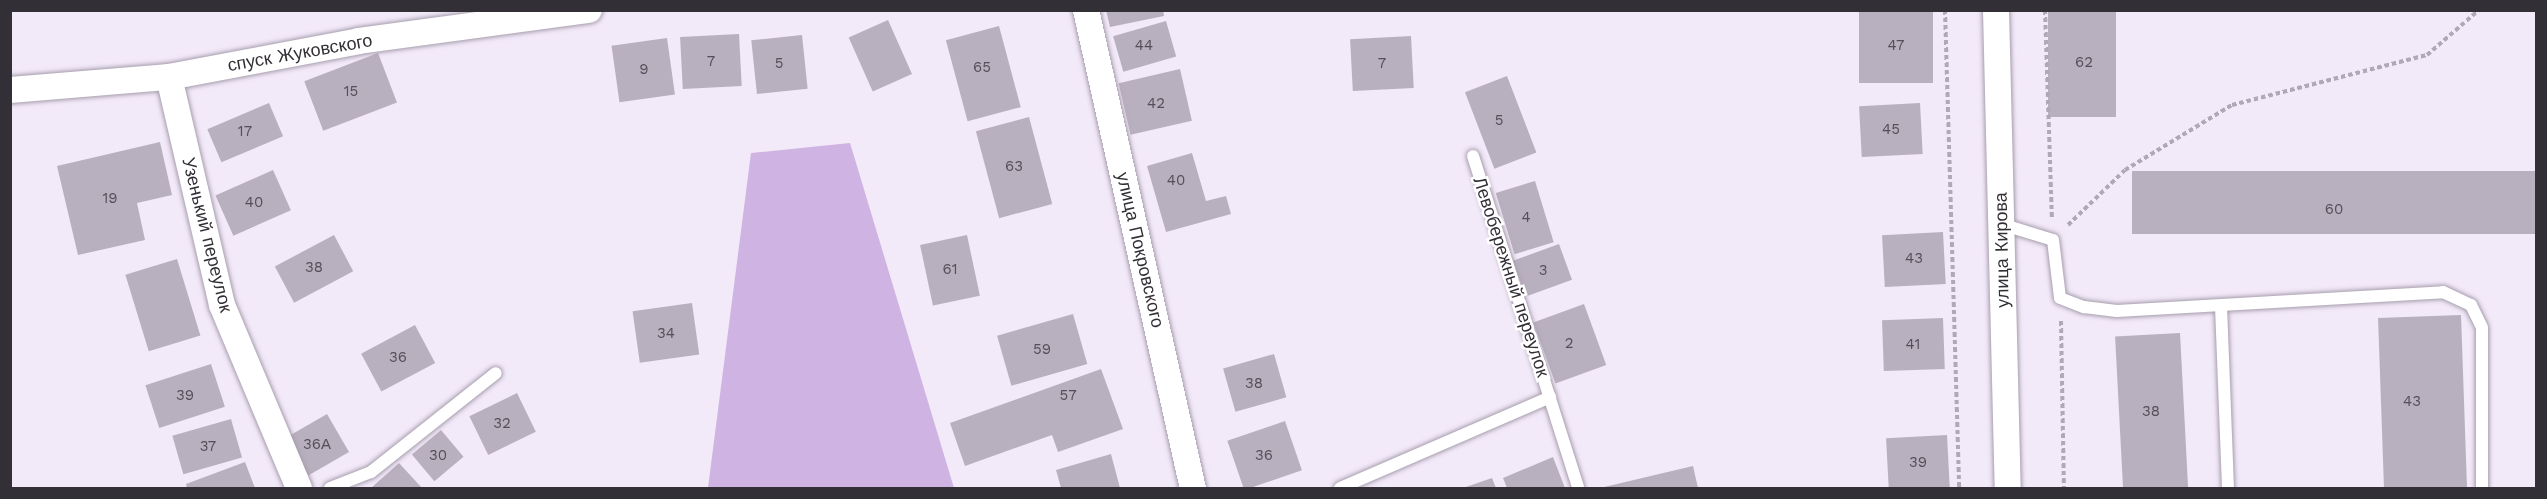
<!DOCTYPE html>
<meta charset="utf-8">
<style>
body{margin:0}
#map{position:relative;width:2547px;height:499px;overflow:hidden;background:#f2e9f9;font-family:"Work Sans",sans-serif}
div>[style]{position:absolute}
.green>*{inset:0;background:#cfb3e2}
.building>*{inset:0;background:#b9b0bf;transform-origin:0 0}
.path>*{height:4px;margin-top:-2px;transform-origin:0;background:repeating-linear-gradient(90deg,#afa8b5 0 4.5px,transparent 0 7.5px)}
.roads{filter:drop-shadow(0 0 2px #a79ead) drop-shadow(0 0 2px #a79ead)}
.lane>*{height:12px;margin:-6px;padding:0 6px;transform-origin:6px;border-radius:6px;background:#fff}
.street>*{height:26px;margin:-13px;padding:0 13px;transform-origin:13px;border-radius:13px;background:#fff}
span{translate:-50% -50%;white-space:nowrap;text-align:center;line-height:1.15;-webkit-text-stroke:5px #fff;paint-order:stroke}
.number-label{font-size:15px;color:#544f58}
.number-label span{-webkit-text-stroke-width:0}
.street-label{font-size:18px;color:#332f36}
.frame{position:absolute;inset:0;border:12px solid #332f36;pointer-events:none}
</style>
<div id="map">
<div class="green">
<div style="clip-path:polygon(850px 143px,954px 488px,708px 488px,751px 153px)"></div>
</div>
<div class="building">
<div style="clip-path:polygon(1106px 10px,1163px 10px,1164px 16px,1110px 27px)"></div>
<div style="left:1859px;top:10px;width:74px;height:73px"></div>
<div style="left:2048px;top:10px;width:68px;height:107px"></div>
<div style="left:888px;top:20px;width:59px;height:43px;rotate:66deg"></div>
<div style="left:1166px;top:21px;width:37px;height:55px;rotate:74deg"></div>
<div style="left:999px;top:26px;width:84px;height:55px;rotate:75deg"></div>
<div style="left:739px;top:34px;width:52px;height:59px;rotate:87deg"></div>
<div style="left:802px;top:35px;width:54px;height:51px;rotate:84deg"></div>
<div style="left:1411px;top:36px;width:52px;height:61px;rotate:87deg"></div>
<div style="left:667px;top:38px;width:57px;height:56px;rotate:82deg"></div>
<div style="left:378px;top:53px;width:53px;height:79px;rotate:69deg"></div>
<div style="left:1180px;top:69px;width:53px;height:63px;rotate:77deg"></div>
<div style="left:1507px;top:76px;width:82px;height:45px;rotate:69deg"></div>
<div style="left:269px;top:103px;width:36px;height:67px;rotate:67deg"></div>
<div style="left:1920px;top:103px;width:51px;height:61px;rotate:87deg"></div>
<div style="left:1029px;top:117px;width:90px;height:55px;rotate:75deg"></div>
<div style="clip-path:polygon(160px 142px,172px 195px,137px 203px,145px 240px,78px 255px,57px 166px)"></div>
<div style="clip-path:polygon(1192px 153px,1206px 201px,1226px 196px,1231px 214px,1166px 232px,1147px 166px)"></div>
<div style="left:273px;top:170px;width:44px;height:63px;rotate:66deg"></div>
<div style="left:2536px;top:171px;width:63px;height:404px;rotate:90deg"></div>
<div style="left:1535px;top:181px;width:64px;height:41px;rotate:73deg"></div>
<div style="left:1943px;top:232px;width:52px;height:61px;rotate:87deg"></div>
<div style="left:334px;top:235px;width:41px;height:67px;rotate:62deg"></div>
<div style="left:967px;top:235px;width:62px;height:48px;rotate:78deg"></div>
<div style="left:1559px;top:244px;width:38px;height:49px;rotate:70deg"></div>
<div style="left:177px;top:259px;width:80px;height:54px;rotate:73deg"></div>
<div style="left:692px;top:303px;width:52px;height:60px;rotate:82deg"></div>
<div style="left:1584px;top:304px;width:65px;height:54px;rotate:70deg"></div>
<div style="left:1073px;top:314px;width:52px;height:79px;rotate:74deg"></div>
<div style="left:2461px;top:315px;width:173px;height:83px;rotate:88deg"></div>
<div style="left:1943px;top:318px;width:51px;height:61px;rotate:88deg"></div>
<div style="left:415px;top:325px;width:43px;height:61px;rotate:62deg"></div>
<div style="left:2180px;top:333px;width:155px;height:65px;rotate:87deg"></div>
<div style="left:1274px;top:354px;width:45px;height:53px;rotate:74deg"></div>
<div style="left:211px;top:364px;width:45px;height:69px;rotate:72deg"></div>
<div style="clip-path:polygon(1101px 369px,1123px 429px,1058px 452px,1052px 435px,965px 466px,950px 423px)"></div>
<div style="left:517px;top:393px;width:43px;height:53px;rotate:64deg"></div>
<div style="left:327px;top:414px;width:44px;height:47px;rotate:60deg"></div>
<div style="left:231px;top:419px;width:40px;height:61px;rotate:74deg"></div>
<div style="left:1285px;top:421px;width:52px;height:61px;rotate:71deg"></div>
<div style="left:441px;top:430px;width:35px;height:38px;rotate:50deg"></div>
<div style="left:1947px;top:435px;width:52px;height:61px;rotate:87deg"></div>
<div style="clip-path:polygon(1111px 454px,1120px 488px,1061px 488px,1056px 470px)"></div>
<div style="clip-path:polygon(1553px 457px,1565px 488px,1507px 488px,1503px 478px)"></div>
<div style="clip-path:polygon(245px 462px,255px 488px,187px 488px,186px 484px)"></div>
<div style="clip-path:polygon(399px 463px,422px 488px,371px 488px)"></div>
<div style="clip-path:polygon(1693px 466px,1698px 488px,1600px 488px)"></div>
<div style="clip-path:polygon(1492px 478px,1496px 488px,1463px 488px)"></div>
</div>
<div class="path">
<div style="left:1945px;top:10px;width:478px;rotate:88.3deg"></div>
<div style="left:2045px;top:10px;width:208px;rotate:88.1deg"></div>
<div style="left:2068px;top:225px;width:79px;rotate:-44deg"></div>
<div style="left:2125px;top:170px;width:125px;rotate:-31.3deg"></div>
<div style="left:2232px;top:105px;width:201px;rotate:-14.4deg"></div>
<div style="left:2427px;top:55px;width:69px;rotate:-40.9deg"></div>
<div style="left:2061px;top:321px;width:167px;rotate:89deg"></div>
</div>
<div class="roads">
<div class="lane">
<div style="left:1473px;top:156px;width:348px;rotate:72.4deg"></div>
<div style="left:2001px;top:224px;width:54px;rotate:17.1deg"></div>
<div style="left:2053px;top:240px;width:58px;rotate:83.1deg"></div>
<div style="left:2060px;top:298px;width:26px;rotate:21deg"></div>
<div style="left:2084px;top:307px;width:33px;rotate:7deg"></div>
<div style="left:2117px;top:311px;width:327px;rotate:-3.3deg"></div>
<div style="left:2443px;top:292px;width:31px;rotate:25deg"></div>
<div style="left:2471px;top:305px;width:25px;rotate:64deg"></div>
<div style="left:2482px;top:328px;width:160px;rotate:90deg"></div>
<div style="left:2221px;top:306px;width:182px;rotate:87.8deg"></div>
<div style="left:330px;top:488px;width:44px;rotate:-21.3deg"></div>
<div style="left:371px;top:472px;width:159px;rotate:-38.4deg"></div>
<div style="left:1340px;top:488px;width:229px;rotate:-23.4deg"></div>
</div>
<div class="street">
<div style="left:1086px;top:10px;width:490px;rotate:77.4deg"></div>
<div style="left:1996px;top:10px;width:478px;rotate:88.6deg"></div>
<div style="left:169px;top:77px;width:234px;rotate:76.9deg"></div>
<div style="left:222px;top:305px;width:199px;rotate:67.2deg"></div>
<div style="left:10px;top:90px;width:160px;rotate:-4.7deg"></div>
<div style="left:169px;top:77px;width:193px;rotate:-10.7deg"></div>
<div style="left:359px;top:41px;width:232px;rotate:-7.7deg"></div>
</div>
</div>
<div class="number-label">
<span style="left:1144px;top:46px">44</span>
<span style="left:1896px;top:46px">47</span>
<span style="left:711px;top:62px">7</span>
<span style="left:2084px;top:63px">62</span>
<span style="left:779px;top:64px">5</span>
<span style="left:1382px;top:64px">7</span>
<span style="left:982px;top:68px">65</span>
<span style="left:644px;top:70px">9</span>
<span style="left:351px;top:92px">15</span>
<span style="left:1156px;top:104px">42</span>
<span style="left:1499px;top:121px">5</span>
<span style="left:1891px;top:130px">45</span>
<span style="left:245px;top:132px">17</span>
<span style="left:1014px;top:167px">63</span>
<span style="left:1176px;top:181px">40</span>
<span style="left:110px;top:199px">19</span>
<span style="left:254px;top:203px">40</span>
<span style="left:2334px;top:210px">60</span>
<span style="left:1526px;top:218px">4</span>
<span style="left:1914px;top:259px">43</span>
<span style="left:314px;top:268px">38</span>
<span style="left:950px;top:270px">61</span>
<span style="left:1543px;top:271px">3</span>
<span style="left:666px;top:334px">34</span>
<span style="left:1569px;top:344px">2</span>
<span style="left:1913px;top:345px">41</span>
<span style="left:1042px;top:350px">59</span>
<span style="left:398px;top:358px">36</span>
<span style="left:1254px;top:384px">38</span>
<span style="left:185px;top:396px">39</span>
<span style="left:1068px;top:396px">57</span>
<span style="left:2412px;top:402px">43</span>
<span style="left:2151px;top:412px">38</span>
<span style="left:502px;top:424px">32</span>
<span style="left:317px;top:445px">36А</span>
<span style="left:208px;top:447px">37</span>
<span style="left:438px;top:456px">30</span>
<span style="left:1264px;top:456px">36</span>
<span style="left:1918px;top:463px">39</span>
</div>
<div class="street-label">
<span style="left:300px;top:53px;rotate:-10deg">спуск Жуковского</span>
<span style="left:207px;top:235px;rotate:76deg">Узенький переулок</span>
<span style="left:1140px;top:250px;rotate:77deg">улица Покровского</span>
<span style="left:2002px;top:250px;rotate:-91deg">улица Кирова</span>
<span style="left:1511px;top:277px;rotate:72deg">Левобережный переулок</span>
</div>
<div class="frame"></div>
</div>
